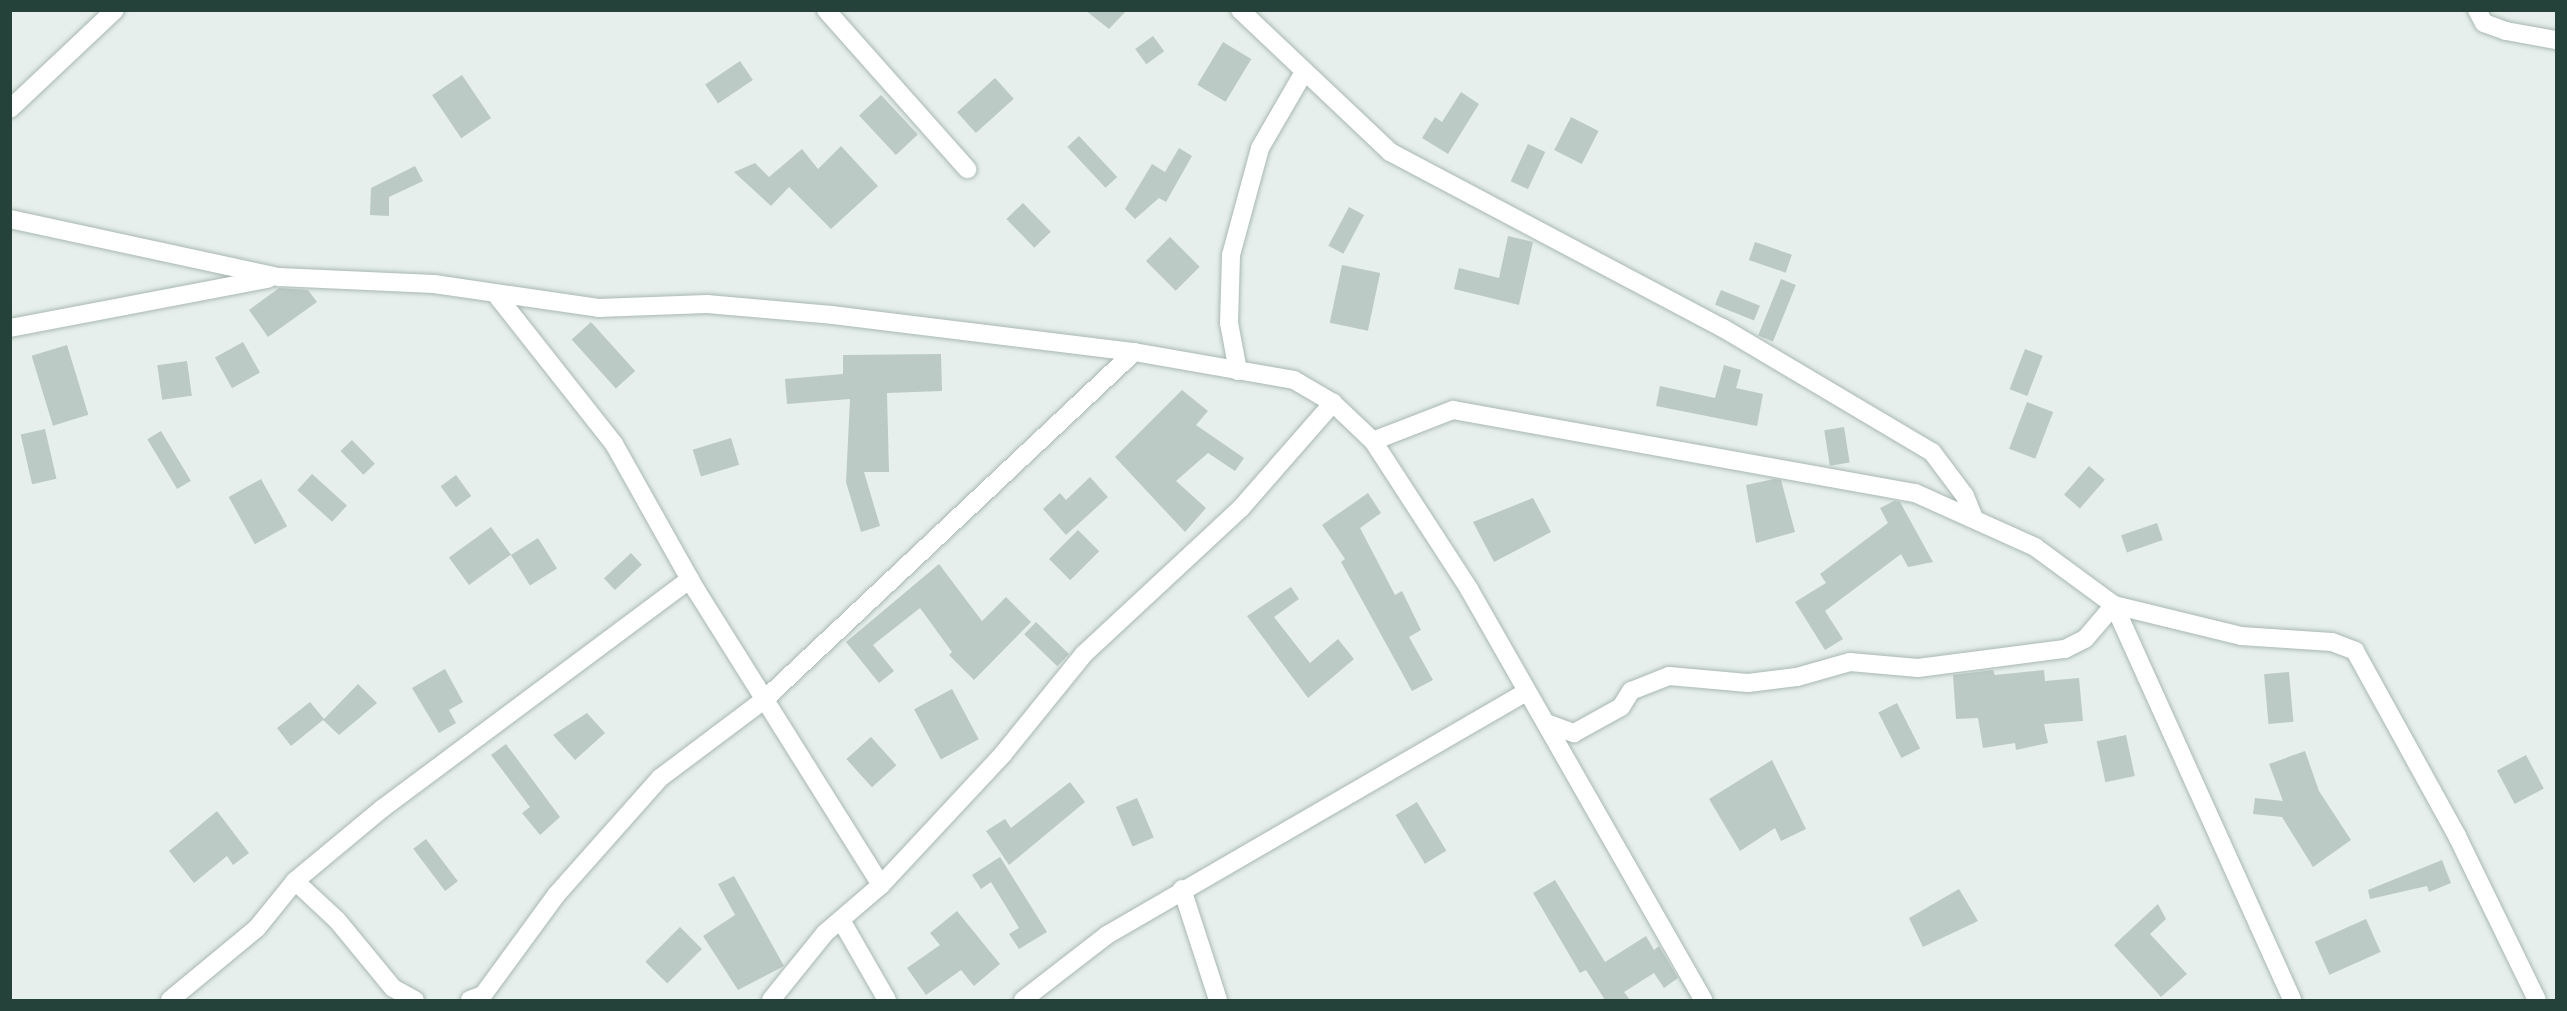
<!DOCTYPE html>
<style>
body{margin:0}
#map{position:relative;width:2567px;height:1011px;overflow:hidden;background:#e6efeb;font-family:Poppins,sans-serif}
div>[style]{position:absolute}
.building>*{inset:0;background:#bbcac4;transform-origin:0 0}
.roads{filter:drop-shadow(0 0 2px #a8b8b2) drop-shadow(0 0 2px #a8b8b2)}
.street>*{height:18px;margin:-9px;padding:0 9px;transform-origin:9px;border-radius:9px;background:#fff}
span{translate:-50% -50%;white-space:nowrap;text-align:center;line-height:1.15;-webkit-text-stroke:5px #f7fbf9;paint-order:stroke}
.frame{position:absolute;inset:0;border:12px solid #24423a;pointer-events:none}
</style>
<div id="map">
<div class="building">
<div style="clip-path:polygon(1085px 10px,1127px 10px,1109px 29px)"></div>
<div style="left:1153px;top:36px;width:19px;height:22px;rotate:54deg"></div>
<div style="left:1223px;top:42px;width:33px;height:50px;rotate:31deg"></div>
<div style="left:740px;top:61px;width:23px;height:42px;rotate:56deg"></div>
<div style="left:462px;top:75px;width:52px;height:36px;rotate:56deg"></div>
<div style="left:995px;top:78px;width:28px;height:51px;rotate:48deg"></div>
<div style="clip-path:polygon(1461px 92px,1479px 104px,1448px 154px,1422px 138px,1435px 117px,1442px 122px)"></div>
<div style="left:881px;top:95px;width:54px;height:30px;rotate:47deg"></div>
<div style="left:1571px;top:117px;width:31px;height:37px;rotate:27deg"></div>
<div style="left:1079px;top:136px;width:56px;height:16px;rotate:47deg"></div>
<div style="left:1528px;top:144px;width:19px;height:41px;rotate:25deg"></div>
<div style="clip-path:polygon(841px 146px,878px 186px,831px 229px,789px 187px,771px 206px,734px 172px,755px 163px,769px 177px,802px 149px,818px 169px)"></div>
<div style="clip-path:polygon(1179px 148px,1192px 156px,1166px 202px,1159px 198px,1135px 219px,1125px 209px,1152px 164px,1165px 172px)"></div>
<div style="clip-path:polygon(415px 166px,423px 181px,389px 197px,389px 216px,370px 215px,371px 188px)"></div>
<div style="left:1023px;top:203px;width:40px;height:23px;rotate:46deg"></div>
<div style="left:1349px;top:207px;width:17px;height:44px;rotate:28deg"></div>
<div style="clip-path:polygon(1508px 236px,1533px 242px,1519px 305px,1454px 289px,1459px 268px,1499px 278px)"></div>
<div style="left:1170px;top:237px;width:42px;height:34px;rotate:45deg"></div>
<div style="left:1755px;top:242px;width:39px;height:19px;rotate:19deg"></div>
<div style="left:1342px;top:265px;width:39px;height:59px;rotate:12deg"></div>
<div style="left:1781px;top:279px;width:16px;height:61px;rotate:22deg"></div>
<div style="clip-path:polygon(279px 288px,308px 290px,317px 302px,268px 337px,249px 310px)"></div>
<div style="left:1721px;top:290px;width:42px;height:16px;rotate:22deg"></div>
<div style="left:591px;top:322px;width:66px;height:26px;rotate:48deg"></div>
<div style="left:243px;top:342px;width:35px;height:32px;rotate:61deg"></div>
<div style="left:67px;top:345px;width:73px;height:37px;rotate:73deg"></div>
<div style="left:2025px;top:349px;width:19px;height:43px;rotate:21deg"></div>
<div style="clip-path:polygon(941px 354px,942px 391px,887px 393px,889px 472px,864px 472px,880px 526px,861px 532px,846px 482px,850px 399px,787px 404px,785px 379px,843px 374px,843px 355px)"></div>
<div style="left:187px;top:361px;width:35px;height:30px;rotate:82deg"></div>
<div style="clip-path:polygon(1724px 365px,1741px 370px,1736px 388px,1763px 394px,1757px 426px,1656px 406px,1660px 386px,1715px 398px)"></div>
<div style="clip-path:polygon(1182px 390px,1208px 411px,1196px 425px,1244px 458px,1235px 471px,1208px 453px,1176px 481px,1206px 508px,1185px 532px,1115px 457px)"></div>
<div style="left:2027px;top:402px;width:28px;height:50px;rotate:21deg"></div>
<div style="left:1844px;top:427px;width:36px;height:20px;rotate:81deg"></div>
<div style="left:45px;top:429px;width:51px;height:25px;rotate:77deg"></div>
<div style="left:161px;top:431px;width:58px;height:16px;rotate:59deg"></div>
<div style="left:731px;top:438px;width:28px;height:40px;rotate:73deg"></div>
<div style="left:352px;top:440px;width:33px;height:16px;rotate:46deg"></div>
<div style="left:2089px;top:466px;width:21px;height:38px;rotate:41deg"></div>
<div style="left:312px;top:474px;width:47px;height:22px;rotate:42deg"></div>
<div style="left:456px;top:475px;width:26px;height:19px;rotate:54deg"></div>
<div style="clip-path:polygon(1090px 477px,1108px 497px,1066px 535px,1043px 509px,1060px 493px,1066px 500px)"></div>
<div style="left:261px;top:479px;width:54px;height:37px;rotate:61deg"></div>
<div style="clip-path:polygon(1774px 479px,1781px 480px,1795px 532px,1756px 543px,1746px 485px)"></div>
<div style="clip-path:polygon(1368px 493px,1381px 513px,1360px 528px,1395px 595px,1402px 591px,1421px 630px,1409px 637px,1433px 680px,1412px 691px,1341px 562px,1345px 559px,1322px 525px)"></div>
<div style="clip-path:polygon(1533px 498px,1551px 532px,1494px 562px,1473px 522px)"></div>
<div style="clip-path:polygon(1894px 501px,1900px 502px,1933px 562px,1908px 567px,1901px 554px,1825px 611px,1843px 639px,1825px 650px,1795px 602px,1826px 583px,1820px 574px,1888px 523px,1880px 508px)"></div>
<div style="left:2157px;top:523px;width:18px;height:38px;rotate:71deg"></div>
<div style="left:491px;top:527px;width:34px;height:52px;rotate:54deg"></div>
<div style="left:1078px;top:530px;width:30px;height:41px;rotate:45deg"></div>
<div style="left:538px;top:538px;width:36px;height:32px;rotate:58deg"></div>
<div style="left:631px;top:553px;width:16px;height:37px;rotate:47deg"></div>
<div style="clip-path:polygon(939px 564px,982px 621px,1006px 597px,1031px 622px,974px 680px,949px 655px,952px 652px,920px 608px,873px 645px,894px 671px,879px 683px,846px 642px)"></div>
<div style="clip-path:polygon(1291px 587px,1299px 599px,1274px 617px,1310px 663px,1338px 639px,1354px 659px,1308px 698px,1247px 616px)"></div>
<div style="left:1036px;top:622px;width:46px;height:17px;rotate:44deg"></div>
<div style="clip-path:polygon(445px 669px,463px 702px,449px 710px,456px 723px,439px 733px,412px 688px)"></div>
<div style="clip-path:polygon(1993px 670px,1995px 675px,2044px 670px,2045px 681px,2079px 678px,2083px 721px,2044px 724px,2048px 743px,2016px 750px,2015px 743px,1983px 748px,1978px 718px,1956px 719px,1953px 675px)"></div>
<div style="left:2289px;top:672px;width:50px;height:25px;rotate:85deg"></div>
<div style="clip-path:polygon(358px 684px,377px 703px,339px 735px,323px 720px,291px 746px,277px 728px,310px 702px,324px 719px)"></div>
<div style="left:952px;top:689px;width:57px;height:43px;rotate:62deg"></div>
<div style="left:1897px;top:703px;width:51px;height:21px;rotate:63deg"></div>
<div style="clip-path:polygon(587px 713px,605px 733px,575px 760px,553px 735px)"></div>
<div style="left:2126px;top:735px;width:42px;height:30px;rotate:78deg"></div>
<div style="left:871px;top:737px;width:38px;height:33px;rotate:48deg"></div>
<div style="clip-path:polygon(506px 744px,560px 817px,540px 835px,522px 813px,530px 807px,491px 755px)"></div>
<div style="clip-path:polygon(2305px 751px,2319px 791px,2351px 840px,2313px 867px,2282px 817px,2253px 814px,2255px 798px,2283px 801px,2269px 764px)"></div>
<div style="left:2526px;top:755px;width:38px;height:33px;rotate:62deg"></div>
<div style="clip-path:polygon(1772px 760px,1806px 829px,1781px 841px,1775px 828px,1740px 851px,1709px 799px)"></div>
<div style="clip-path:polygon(1070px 782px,1085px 802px,1009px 865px,986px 831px,1005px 819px,1011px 828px)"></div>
<div style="left:1137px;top:798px;width:43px;height:23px;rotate:67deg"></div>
<div style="left:1417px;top:802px;width:57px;height:25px;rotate:59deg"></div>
<div style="clip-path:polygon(217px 811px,249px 853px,233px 865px,227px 856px,194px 883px,169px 851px)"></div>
<div style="left:426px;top:839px;width:53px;height:16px;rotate:53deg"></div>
<div style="clip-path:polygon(1000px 857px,1047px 932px,1019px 949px,1009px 934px,1019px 928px,991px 882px,981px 889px,972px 875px)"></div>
<div style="clip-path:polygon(2442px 860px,2451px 883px,2429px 892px,2427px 886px,2370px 899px,2368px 890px)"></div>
<div style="clip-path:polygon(734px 876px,784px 966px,738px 990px,703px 936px,735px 915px,718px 884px)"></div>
<div style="clip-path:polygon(1555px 880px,1605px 962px,1646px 936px,1654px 950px,1659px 946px,1678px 978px,1664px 988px,1654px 973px,1624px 992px,1630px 1000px,1605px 1000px,1586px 970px,1580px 973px,1533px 893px)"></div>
<div style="clip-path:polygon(1959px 889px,1978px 921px,1923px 947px,1909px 918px)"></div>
<div style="clip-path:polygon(2158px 904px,2166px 919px,2150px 934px,2187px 974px,2161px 997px,2114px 945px)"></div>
<div style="clip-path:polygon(957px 911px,1000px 964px,974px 986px,961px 970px,926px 995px,907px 968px,940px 945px,930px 933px)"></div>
<div style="left:2366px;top:919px;width:36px;height:56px;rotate:66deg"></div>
<div style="left:680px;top:927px;width:31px;height:49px;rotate:45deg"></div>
</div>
<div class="roads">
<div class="street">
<div style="left:826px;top:10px;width:213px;rotate:48.4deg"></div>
<div style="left:1240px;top:10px;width:207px;rotate:43.4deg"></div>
<div style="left:1390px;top:152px;width:377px;rotate:27.9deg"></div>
<div style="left:1723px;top:328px;width:243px;rotate:30.7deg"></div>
<div style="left:1932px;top:452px;width:55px;rotate:53.1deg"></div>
<div style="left:1965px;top:496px;width:24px;rotate:68deg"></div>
<div style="left:2477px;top:10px;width:15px;rotate:62deg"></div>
<div style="left:2484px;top:23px;width:23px;rotate:20deg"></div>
<div style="left:2506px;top:31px;width:51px;rotate:10.2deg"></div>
<div style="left:10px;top:109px;width:144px;rotate:-43.3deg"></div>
<div style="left:10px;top:219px;width:275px;rotate:12.2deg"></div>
<div style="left:279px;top:277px;width:155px;rotate:2.6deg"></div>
<div style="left:434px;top:284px;width:166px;rotate:8.3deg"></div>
<div style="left:598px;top:308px;width:109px;rotate:-2.1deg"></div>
<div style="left:707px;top:304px;width:125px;rotate:5deg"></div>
<div style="left:832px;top:315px;width:304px;rotate:7deg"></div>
<div style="left:1134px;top:352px;width:162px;rotate:9.9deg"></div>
<div style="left:1294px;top:380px;width:45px;rotate:30.5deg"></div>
<div style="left:1333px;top:403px;width:55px;rotate:43.5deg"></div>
<div style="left:1373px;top:441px;width:86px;rotate:-21.2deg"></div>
<div style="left:1453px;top:410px;width:469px;rotate:10.2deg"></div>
<div style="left:1915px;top:493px;width:132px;rotate:24.2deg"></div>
<div style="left:2035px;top:547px;width:98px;rotate:36.3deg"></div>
<div style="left:2114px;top:605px;width:131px;rotate:13.7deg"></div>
<div style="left:2241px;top:636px;width:91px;rotate:3.8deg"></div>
<div style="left:2332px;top:642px;width:25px;rotate:21deg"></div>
<div style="left:2355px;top:651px;width:211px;rotate:61.1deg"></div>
<div style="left:2457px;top:836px;width:182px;rotate:64deg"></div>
<div style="left:498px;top:297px;width:187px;rotate:51.7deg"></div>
<div style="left:614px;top:444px;width:167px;rotate:60.7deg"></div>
<div style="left:696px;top:590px;width:348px;rotate:57.9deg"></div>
<div style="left:10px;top:328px;width:263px;rotate:-10.8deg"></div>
<div style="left:1238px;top:371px;width:49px;rotate:-100.6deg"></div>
<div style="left:1229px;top:323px;width:68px;rotate:-88.3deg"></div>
<div style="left:1231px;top:255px;width:111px;rotate:-74.8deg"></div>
<div style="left:1260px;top:148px;width:88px;rotate:-59.9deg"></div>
<div style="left:1373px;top:441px;width:176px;rotate:57deg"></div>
<div style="left:1469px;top:589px;width:473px;rotate:60.3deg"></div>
<div style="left:1546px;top:723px;width:30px;rotate:20deg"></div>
<div style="left:1574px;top:733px;width:54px;rotate:-29deg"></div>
<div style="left:1621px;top:707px;width:19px;rotate:-58deg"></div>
<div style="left:1631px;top:691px;width:41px;rotate:-21.5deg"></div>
<div style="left:1669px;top:676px;width:79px;rotate:5.1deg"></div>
<div style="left:1748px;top:683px;width:49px;rotate:-7deg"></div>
<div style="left:1797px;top:677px;width:55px;rotate:-15.8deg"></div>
<div style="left:1850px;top:662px;width:68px;rotate:5deg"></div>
<div style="left:1918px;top:668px;width:148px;rotate:-7.4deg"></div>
<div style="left:2065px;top:649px;width:22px;rotate:-27deg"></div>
<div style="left:2085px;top:639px;width:45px;rotate:-49.5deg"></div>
<div style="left:2114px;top:605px;width:433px;rotate:65.7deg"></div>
<div style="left:295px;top:881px;width:57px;rotate:42.9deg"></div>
<div style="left:337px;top:920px;width:88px;rotate:50.5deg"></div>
<div style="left:393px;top:988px;width:25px;rotate:29deg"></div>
<div style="left:1182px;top:889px;width:117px;rotate:72deg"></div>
<div style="left:841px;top:920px;width:92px;rotate:60.1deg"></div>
<div style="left:170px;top:1000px;width:113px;rotate:-39.6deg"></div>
<div style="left:257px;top:928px;width:60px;rotate:-51deg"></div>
<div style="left:295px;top:881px;width:114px;rotate:-39.7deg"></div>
<div style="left:383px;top:808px;width:383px;rotate:-36.7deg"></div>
<div style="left:470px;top:1000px;width:14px;rotate:-21deg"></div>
<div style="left:483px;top:995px;width:125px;rotate:-53.8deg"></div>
<div style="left:557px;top:894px;width:155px;rotate:-48.4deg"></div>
<div style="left:660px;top:778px;width:130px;rotate:-36.9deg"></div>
<div style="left:764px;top:700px;width:508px;rotate:-43.24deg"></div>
<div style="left:771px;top:1000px;width:86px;rotate:-51.1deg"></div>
<div style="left:825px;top:933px;width:74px;rotate:-40.6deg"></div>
<div style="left:881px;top:885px;width:179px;rotate:-47deg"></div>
<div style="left:1003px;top:754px;width:129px;rotate:-51deg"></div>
<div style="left:1084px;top:654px;width:214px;rotate:-42.9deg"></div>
<div style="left:1241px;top:508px;width:140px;rotate:-48.8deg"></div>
<div style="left:1023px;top:1000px;width:106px;rotate:-37.7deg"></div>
<div style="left:1107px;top:935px;width:484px;rotate:-30.1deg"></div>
</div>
</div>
<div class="frame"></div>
</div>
